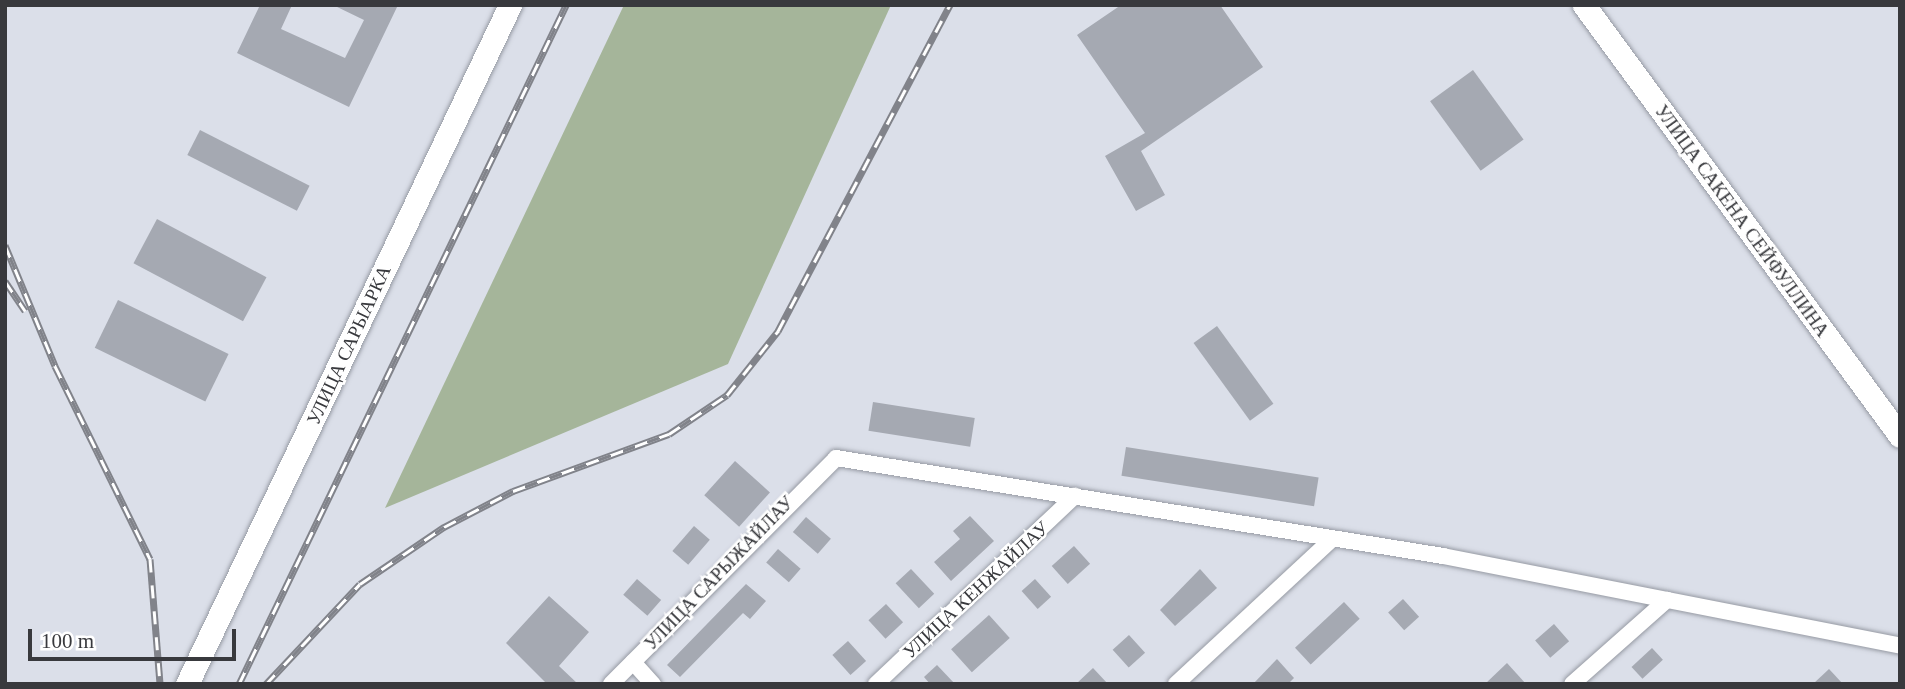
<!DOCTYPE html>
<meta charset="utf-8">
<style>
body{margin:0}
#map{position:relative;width:1905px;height:689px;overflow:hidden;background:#dbdfe9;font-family:Georgia,serif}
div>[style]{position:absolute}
.green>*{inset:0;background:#a5b59a}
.building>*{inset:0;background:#a5a9b2;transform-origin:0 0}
.roads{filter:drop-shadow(0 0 2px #969aa3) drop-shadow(0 0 2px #969aa3)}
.street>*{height:16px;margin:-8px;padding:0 8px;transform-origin:8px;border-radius:8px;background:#fff}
.secondary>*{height:23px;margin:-11.5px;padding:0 11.5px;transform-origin:11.5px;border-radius:11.5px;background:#fff}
.rail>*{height:7px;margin-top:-3.5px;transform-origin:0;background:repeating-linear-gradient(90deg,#fff 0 13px,#81838a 0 26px);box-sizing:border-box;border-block:2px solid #81838a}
span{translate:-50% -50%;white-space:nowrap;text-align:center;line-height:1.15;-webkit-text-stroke:5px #fff;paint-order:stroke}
.street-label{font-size:19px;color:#38393d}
.frame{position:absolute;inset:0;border:7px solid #38393d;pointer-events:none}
.scale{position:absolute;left:28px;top:629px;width:208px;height:32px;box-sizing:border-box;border:4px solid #38393d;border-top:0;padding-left:9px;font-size:21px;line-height:24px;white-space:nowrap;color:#38393d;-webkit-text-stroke:5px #fff;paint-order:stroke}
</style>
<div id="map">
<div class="green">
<div style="clip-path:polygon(624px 5px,891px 5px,728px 364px,385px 508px)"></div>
</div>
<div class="building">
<div style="clip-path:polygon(260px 5px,292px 5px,281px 29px,345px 58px,364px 20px,333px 5px,398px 5px,349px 107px,237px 53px)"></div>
<div style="clip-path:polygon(1121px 5px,1220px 5px,1263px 67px,1141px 151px,1165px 195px,1136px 211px,1105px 156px,1145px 133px,1077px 35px)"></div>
<div style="left:1473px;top:70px;width:86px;height:53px;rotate:54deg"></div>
<div style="left:200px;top:130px;width:123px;height:28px;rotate:27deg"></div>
<div style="left:157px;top:219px;width:124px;height:50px;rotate:28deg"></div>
<div style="left:118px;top:300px;width:123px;height:53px;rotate:26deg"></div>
<div style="left:1217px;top:326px;width:96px;height:29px;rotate:54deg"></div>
<div style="left:873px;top:402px;width:103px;height:29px;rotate:9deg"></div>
<div style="left:1126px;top:447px;width:195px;height:29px;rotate:9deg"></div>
<div style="left:735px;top:461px;width:47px;height:46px;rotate:42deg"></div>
<div style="clip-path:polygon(970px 516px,994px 541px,951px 581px,934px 562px,960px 539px,953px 531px)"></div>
<div style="left:806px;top:517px;width:33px;height:20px;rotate:41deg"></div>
<div style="left:694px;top:526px;width:21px;height:33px;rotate:41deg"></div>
<div style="left:1074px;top:546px;width:24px;height:30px;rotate:48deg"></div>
<div style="left:778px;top:549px;width:30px;height:18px;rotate:41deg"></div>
<div style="left:911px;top:569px;width:34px;height:21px;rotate:47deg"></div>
<div style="clip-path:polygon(1200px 569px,1217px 588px,1175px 626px,1160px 610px)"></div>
<div style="left:637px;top:579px;width:32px;height:21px;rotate:41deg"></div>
<div style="left:1035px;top:579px;width:24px;height:18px;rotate:48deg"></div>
<div style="clip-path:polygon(746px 584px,766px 601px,750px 619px,743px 613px,680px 677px,667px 665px)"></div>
<div style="clip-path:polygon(549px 596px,589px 632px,559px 666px,578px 684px,547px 684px,506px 643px)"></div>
<div style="left:1403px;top:599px;width:24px;height:20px;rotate:48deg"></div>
<div style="left:1344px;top:602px;width:23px;height:67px;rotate:47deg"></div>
<div style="left:886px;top:604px;width:25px;height:24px;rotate:47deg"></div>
<div style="left:989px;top:615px;width:31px;height:51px;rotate:48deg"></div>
<div style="left:1554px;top:624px;width:23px;height:25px;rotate:49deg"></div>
<div style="left:1129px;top:635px;width:24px;height:22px;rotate:48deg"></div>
<div style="left:848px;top:641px;width:27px;height:21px;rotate:48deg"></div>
<div style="left:1652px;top:648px;width:16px;height:28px;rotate:47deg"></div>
<div style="clip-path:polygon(1277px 659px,1294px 678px,1288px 684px,1253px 684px)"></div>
<div style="clip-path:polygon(1507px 663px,1526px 684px,1485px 684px)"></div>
<div style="clip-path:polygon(937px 665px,955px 684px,930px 684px,924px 677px)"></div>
<div style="clip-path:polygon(1093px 668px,1108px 684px,1076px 684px)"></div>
<div style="clip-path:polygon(1829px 669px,1843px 684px,1813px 684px)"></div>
</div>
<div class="roads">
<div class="street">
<div style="left:633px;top:662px;width:30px;rotate:48deg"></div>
<div style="left:611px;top:684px;width:319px;rotate:-45.1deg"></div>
<div style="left:836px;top:458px;width:615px;rotate:9.17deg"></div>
<div style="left:1443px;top:556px;width:466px;rotate:11.1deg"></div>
<div style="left:876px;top:684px;width:274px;rotate:-43.4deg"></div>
<div style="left:1176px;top:684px;width:213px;rotate:-42.9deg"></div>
<div style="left:1572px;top:684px;width:127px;rotate:-41.5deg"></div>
</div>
<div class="secondary">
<div style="left:1584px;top:5px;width:534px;rotate:53.75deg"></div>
<div style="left:187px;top:684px;width:752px;rotate:-64.56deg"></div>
</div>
</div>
<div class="rail">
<div style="left:5px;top:245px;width:131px;rotate:67.5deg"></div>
<div style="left:55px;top:366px;width:215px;rotate:63.8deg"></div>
<div style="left:150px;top:559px;width:125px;rotate:85.4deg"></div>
<div style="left:5px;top:281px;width:36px;rotate:56deg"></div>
<div style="left:239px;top:684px;width:754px;rotate:-64.28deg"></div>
<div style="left:266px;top:684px;width:137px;rotate:-46.8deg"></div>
<div style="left:360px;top:584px;width:102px;rotate:-34.2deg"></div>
<div style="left:444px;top:527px;width:78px;rotate:-27.6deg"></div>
<div style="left:513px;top:491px;width:166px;rotate:-20.1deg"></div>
<div style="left:669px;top:434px;width:70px;rotate:-33.9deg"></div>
<div style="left:727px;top:395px;width:82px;rotate:-51.4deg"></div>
<div style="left:778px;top:331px;width:369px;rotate:-62.2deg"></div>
</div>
<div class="street-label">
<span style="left:1742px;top:221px;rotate:54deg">УЛИЦА САКЕНА СЕЙФУЛЛИНА</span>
<span style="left:349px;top:345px;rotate:-65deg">УЛИЦА САРЫАРКА</span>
<span style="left:719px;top:573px;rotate:-46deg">УЛИЦА САРЫЖАЙЛАУ</span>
<span style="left:976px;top:590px;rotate:-43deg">УЛИЦА КЕНЖАЙЛАУ</span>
</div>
<div class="frame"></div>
<div class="scale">100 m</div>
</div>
